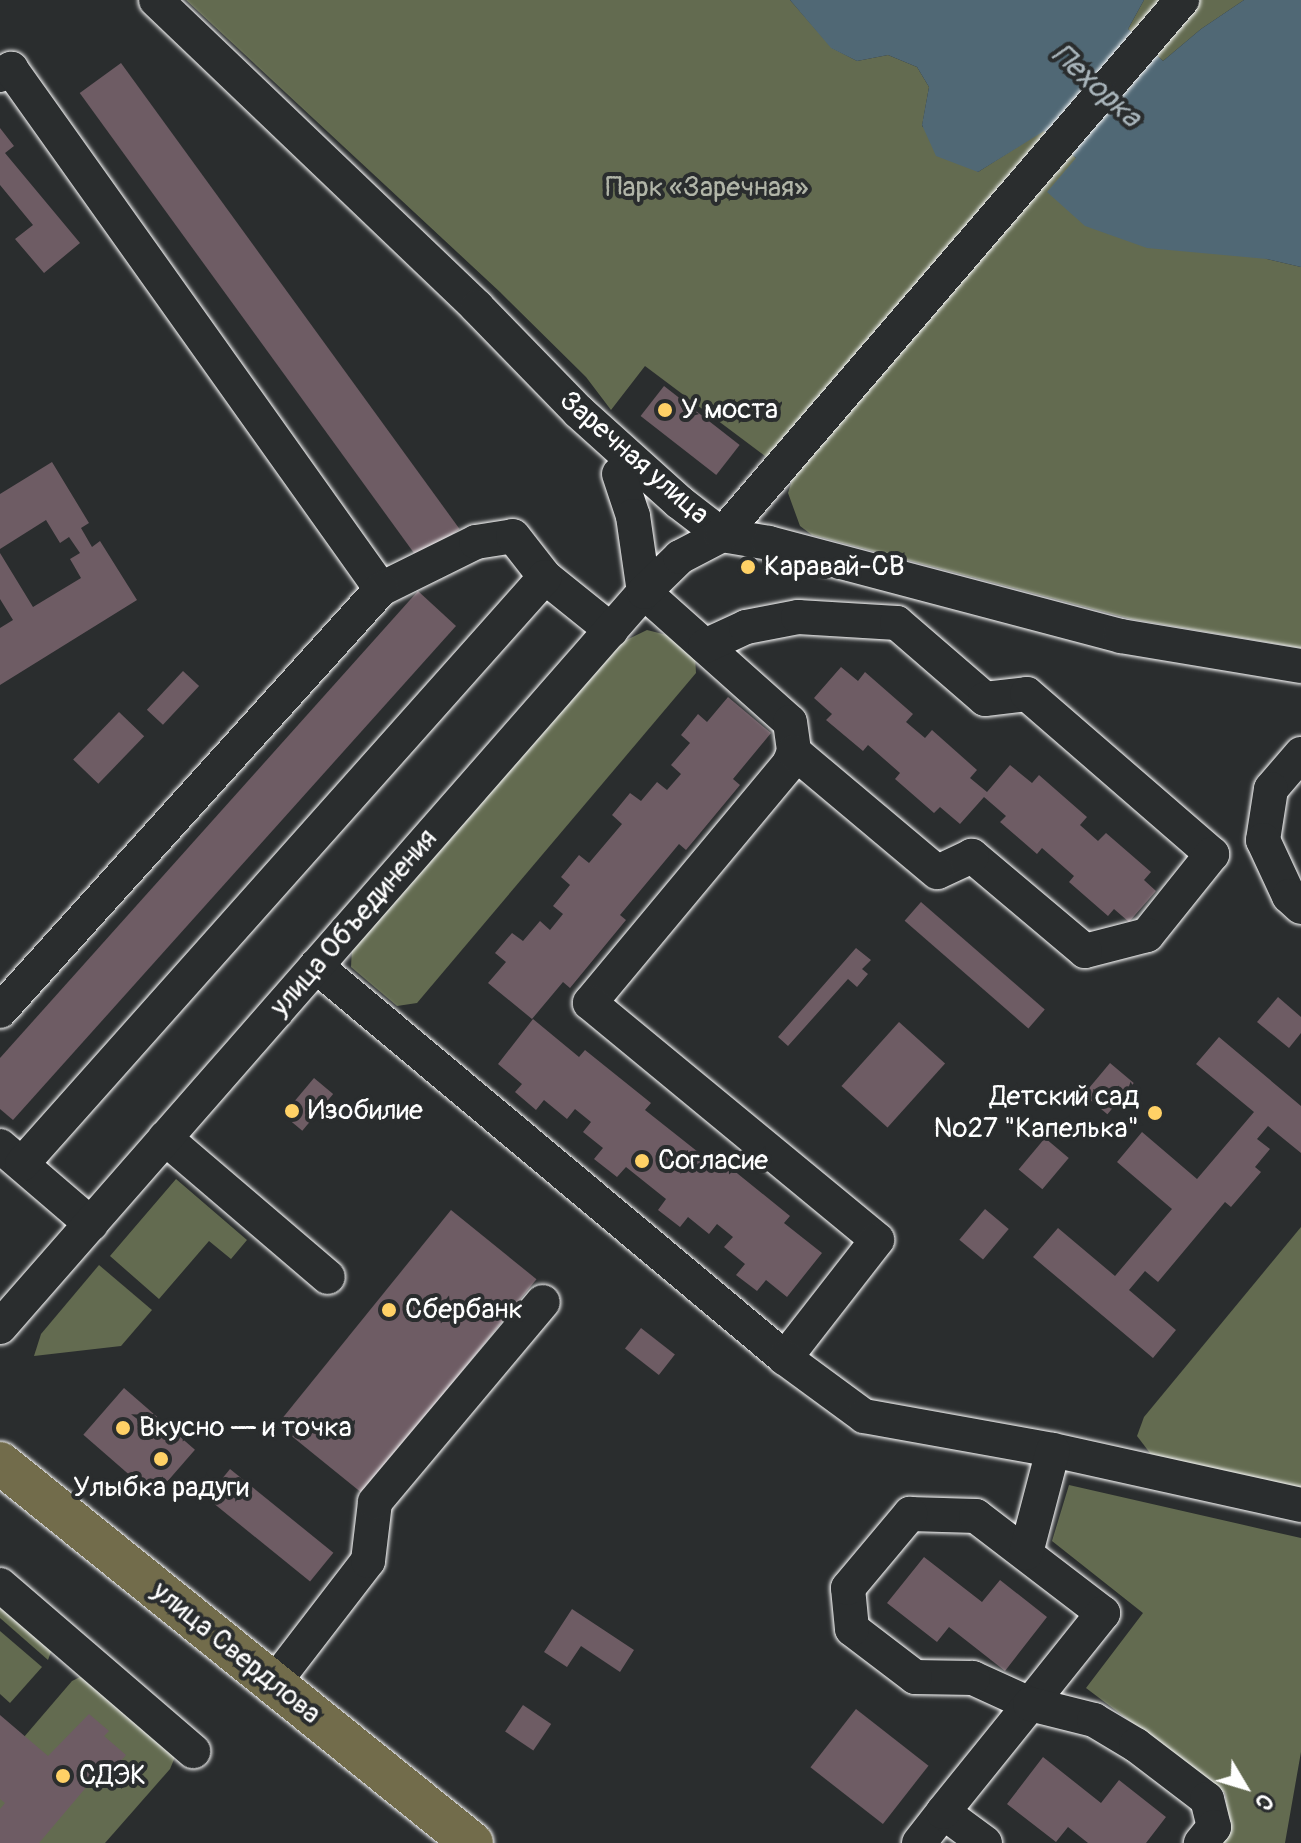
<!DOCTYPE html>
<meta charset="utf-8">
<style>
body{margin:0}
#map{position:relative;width:1301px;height:1843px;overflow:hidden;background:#2a2d2e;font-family:Pangolin,sans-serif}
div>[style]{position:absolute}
.green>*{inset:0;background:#636b50}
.water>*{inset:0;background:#506875}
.building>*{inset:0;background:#6e5c64;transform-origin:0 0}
.roads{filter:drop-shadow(0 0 2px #fff) drop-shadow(0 0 2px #fff)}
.minor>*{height:34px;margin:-17px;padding:0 17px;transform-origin:17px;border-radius:17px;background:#2a2d2e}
.major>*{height:42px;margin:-21px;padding:0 21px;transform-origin:21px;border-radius:21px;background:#726c4b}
.dots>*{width:22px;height:22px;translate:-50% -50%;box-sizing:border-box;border:4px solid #2a2d2e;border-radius:50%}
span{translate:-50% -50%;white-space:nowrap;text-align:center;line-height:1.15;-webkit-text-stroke:8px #2a2d2e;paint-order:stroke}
.park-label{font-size:28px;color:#b1b5a8}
.poi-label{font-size:28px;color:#fff}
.left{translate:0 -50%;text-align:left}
.right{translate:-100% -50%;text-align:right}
.street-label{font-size:28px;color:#fff}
.water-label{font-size:30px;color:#a8b4ba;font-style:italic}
.north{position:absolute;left:1205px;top:1747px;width:80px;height:80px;-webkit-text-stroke:6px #2a2d2e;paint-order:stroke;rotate:128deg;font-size:22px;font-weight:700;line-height:32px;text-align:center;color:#fff}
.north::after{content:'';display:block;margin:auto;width:28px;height:36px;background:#fff;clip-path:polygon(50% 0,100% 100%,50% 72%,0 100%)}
</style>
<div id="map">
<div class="green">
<div style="clip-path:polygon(186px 0,790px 0,832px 48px,857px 61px,888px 55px,917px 67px,929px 87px,922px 126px,978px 172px,1044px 130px,1076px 158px,1267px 259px,1301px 267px,1301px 648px,1131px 619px,812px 535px,800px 526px,788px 493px,793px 477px,645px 366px,611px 410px,586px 377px,500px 292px)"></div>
<div style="clip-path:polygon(1144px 0,1244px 0,1201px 29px,1163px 61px,1128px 29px)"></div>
<div style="clip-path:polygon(647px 630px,671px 636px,695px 656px,696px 673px,417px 1003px,397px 1006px,351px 967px,352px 948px,612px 647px)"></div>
<div style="clip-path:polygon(176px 1179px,247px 1240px,231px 1259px,209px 1241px,159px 1299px,110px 1256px)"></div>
<div style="clip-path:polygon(1301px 1227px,1301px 1490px,1153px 1457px,1137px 1436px,1144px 1417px)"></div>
<div style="clip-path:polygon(99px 1265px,152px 1310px,121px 1346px,34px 1356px,41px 1334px)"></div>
<div style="clip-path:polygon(1069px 1485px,1301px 1538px,1301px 1752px,1285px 1843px,1214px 1843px,1229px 1825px,1225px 1793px,1086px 1688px,1143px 1613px,1052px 1541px)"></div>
<div style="clip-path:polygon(0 1595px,52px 1649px,48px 1660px,0 1618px)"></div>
<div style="clip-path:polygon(0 1631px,42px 1667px,10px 1703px,0 1694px)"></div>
<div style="clip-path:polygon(82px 1676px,175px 1757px,170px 1769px,105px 1843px,0 1843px,0 1765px,72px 1681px)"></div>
</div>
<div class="water">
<div style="clip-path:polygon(790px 0,1144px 0,1128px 29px,1163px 61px,1201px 29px,1244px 0,1301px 0,1301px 267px,1267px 259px,1147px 248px,1085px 226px,1047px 192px,1076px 158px,1044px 131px,978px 172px,936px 156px,922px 125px,929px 87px,917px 67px,888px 55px,857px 61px,831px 48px)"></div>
</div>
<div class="building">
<div style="left:121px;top:63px;width:576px;height:51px;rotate:54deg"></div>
<div style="clip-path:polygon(0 128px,14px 146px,5px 153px,80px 243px,44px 273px,15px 239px,33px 225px,0 185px)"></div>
<div style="left:664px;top:386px;width:96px;height:38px;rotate:38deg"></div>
<div style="clip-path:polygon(52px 462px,89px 523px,81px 528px,92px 547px,100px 541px,137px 600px,0 685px,0 628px,13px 620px,0 599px,0 553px,33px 607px,81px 578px,70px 559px,80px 553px,69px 537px,60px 543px,46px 520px,0 549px,0 494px)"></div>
<div style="clip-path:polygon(418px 591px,456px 626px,13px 1120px,0 1109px,0 1058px)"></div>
<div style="clip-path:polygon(841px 667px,858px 681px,865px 672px,913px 714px,906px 722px,925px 738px,932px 730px,977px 770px,970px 778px,987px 792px,1010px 765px,1032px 783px,1039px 775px,1087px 817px,1080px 825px,1098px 841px,1106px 833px,1151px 872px,1144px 880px,1156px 891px,1129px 922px,1114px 909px,1108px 916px,1069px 882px,1074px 876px,1042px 848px,1037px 854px,1000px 822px,1006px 816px,984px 797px,960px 824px,940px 807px,934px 813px,895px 779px,900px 773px,868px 745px,863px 751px,826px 720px,832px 714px,814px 698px)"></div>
<div style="left:183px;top:671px;width:22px;height:53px;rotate:43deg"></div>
<div style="clip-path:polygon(728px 697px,771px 733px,733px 779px,740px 785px,686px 850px,679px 844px,620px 915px,626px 920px,570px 988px,563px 982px,532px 1019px,488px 983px,506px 962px,495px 953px,512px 933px,523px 941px,540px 921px,550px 930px,563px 914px,553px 906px,570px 885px,561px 877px,579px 855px,589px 863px,622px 824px,612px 815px,630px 793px,641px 801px,657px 782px,667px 790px,681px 774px,671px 765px,690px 743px,681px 735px,698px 714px,707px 722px)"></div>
<div style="left:119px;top:712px;width:35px;height:66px;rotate:44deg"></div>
<div style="left:921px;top:902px;width:164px;height:25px;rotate:41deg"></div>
<div style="clip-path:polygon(856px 948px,871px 960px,862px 969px,868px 974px,857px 987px,848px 979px,788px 1046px,778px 1037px)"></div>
<div style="clip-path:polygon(1278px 997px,1301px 1017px,1301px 1033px,1289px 1048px,1257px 1022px)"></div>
<div style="clip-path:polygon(533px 1019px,579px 1057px,585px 1050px,651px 1103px,645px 1110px,717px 1167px,722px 1161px,790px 1216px,784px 1223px,822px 1253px,787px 1297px,766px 1280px,757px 1291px,736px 1275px,745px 1264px,724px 1247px,733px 1237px,717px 1224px,709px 1234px,688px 1217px,680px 1227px,658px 1210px,666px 1199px,626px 1167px,617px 1177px,594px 1159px,603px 1148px,583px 1132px,591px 1122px,575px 1109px,567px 1119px,544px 1100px,536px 1110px,515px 1092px,522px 1084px,498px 1064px)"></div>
<div style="left:899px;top:1022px;width:62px;height:86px;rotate:42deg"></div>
<div style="clip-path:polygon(1219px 1037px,1301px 1106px,1301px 1153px,1268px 1126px,1257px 1139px,1270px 1149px,1255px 1167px,1261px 1172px,1231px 1207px,1225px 1202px,1158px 1282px,1145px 1271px,1129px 1290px,1176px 1330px,1153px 1358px,1033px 1257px,1058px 1228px,1115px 1276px,1172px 1209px,1117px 1162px,1142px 1132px,1197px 1179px,1254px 1112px,1196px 1064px)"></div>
<div style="left:1110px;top:1063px;width:31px;height:41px;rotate:40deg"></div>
<div style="left:314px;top:1078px;width:25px;height:48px;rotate:40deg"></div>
<div style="left:1045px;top:1138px;width:31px;height:41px;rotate:40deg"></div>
<div style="left:985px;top:1209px;width:31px;height:40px;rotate:40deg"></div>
<div style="left:451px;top:1210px;width:110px;height:276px;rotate:39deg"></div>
<div style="left:641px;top:1328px;width:43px;height:26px;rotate:38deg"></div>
<div style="left:124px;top:1388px;width:94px;height:62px;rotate:41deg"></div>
<div style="left:230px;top:1469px;width:133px;height:37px;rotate:39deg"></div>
<div style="clip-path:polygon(924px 1557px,982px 1602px,1000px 1580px,1047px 1617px,1005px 1671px,949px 1627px,937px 1642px,887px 1603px)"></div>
<div style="clip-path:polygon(572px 1609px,634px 1650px,620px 1672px,581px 1646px,567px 1667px,544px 1652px)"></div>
<div style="left:523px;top:1705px;width:34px;height:32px;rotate:34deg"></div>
<div style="left:856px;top:1709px;width:92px;height:74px;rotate:38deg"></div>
<div style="clip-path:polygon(89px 1714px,109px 1731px,104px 1736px,126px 1755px,101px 1784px,94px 1778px,39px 1843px,0 1843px,0 1809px,5px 1803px,0 1799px,0 1715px,48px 1756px)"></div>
<div style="clip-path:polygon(1043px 1757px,1101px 1803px,1119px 1780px,1166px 1817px,1146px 1843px,1088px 1843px,1068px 1827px,1056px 1842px,1007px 1804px)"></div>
</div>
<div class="roads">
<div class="minor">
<div style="left:156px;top:0;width:444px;rotate:43.7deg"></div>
<div style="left:477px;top:307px;width:145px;rotate:45.8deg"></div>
<div style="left:578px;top:411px;width:136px;rotate:42deg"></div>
<div style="left:679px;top:502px;width:54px;rotate:37.5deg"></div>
<div style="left:722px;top:535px;width:48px;rotate:9.7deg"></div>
<div style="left:769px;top:543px;width:364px;rotate:14.8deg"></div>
<div style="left:1121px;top:636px;width:182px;rotate:9.5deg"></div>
<div style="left:0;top:75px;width:13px;rotate:-29deg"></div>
<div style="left:11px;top:69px;width:638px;rotate:54.57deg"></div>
<div style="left:381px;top:589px;width:106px;rotate:-26.3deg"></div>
<div style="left:476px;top:542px;width:37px;rotate:-9deg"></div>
<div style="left:513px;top:536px;width:52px;rotate:52deg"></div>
<div style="left:545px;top:577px;width:85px;rotate:38.8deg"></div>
<div style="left:619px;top:474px;width:44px;rotate:71.6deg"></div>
<div style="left:633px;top:516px;width:77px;rotate:81.8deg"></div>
<div style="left:644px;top:592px;width:195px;rotate:41.7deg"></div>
<div style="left:790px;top:722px;width:30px;rotate:82deg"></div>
<div style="left:794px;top:752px;width:13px;rotate:113deg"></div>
<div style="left:789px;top:764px;width:311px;rotate:129.8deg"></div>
<div style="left:590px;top:1003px;width:372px;rotate:39.5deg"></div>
<div style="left:877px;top:1240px;width:150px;rotate:127.9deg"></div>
<div style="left:705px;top:646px;width:45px;rotate:-24.9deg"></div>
<div style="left:746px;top:627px;width:53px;rotate:-10.9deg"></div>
<div style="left:798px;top:617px;width:99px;rotate:3.5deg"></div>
<div style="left:897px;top:623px;width:116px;rotate:40.8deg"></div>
<div style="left:985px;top:699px;width:42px;rotate:-6.8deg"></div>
<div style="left:1027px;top:694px;width:245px;rotate:40.9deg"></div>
<div style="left:1212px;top:854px;width:104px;rotate:128.7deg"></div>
<div style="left:1147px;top:935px;width:64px;rotate:165.5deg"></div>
<div style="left:1085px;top:951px;width:148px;rotate:-139.9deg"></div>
<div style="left:972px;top:856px;width:38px;rotate:155deg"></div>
<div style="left:937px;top:872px;width:187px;rotate:-140deg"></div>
<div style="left:1301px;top:754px;width:46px;rotate:130.6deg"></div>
<div style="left:1271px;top:789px;width:52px;rotate:98.9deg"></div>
<div style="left:1263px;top:840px;width:62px;rotate:65.1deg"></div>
<div style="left:1289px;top:896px;width:16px;rotate:43deg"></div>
<div style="left:316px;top:966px;width:611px;rotate:39.89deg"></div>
<div style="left:785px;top:1358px;width:98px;rotate:36.3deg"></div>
<div style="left:864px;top:1416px;width:192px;rotate:10.2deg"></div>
<div style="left:1053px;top:1450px;width:254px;rotate:12.5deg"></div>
<div style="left:0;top:1011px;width:569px;rotate:-47.92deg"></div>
<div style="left:165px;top:1138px;width:214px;rotate:40.5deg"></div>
<div style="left:0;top:1146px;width:120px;rotate:40.6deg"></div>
<div style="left:22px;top:1164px;width:786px;rotate:-48.3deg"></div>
<div style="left:0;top:1327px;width:977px;rotate:-48.78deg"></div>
<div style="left:644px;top:592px;width:50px;rotate:-44.2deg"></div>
<div style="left:680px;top:557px;width:47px;rotate:-27.6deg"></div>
<div style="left:722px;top:535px;width:706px;rotate:-49.31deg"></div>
<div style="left:910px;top:1514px;width:66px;rotate:1.7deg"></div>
<div style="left:976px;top:1516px;width:160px;rotate:37.4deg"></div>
<div style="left:1103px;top:1613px;width:117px;rotate:128.7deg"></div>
<div style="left:1030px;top:1704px;width:63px;rotate:-155.5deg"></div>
<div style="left:973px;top:1678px;width:58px;rotate:-179deg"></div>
<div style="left:915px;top:1677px;width:79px;rotate:-142.7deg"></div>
<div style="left:852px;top:1629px;width:41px;rotate:-95.6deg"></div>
<div style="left:848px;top:1588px;width:97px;rotate:-50deg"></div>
<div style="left:1026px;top:1553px;width:106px;rotate:-75.3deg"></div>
<div style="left:0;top:1585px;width:255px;rotate:40.7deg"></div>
<div style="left:274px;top:1683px;width:154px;rotate:-52.4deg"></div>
<div style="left:368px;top:1561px;width:59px;rotate:-83.2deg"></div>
<div style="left:375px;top:1502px;width:261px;rotate:-50deg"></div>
<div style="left:919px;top:1843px;width:39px;rotate:-52deg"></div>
<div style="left:985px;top:1843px;width:52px;rotate:-143.6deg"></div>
<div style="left:943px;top:1812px;width:139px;rotate:-51.1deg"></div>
<div style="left:1030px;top:1704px;width:66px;rotate:14deg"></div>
<div style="left:1094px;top:1720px;width:49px;rotate:30.8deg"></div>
<div style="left:1136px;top:1745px;width:89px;rotate:37.3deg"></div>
<div style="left:1207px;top:1799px;width:29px;rotate:76deg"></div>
<div style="left:1214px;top:1827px;width:21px;rotate:129deg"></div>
</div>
<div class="major">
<div style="left:0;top:1463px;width:606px;rotate:38.84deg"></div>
</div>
</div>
<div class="dots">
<div style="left:665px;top:410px;background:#ffd166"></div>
<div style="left:748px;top:567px;background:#ffd166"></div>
<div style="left:292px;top:1111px;background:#ffd166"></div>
<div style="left:1155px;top:1113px;background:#ffd166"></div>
<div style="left:642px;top:1161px;background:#ffd166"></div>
<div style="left:389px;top:1310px;background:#ffd166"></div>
<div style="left:123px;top:1428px;background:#ffd166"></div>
<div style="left:161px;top:1459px;background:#ffd166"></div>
<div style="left:63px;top:1776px;background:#ffd166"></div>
</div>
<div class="park-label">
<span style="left:707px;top:188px">Парк «Заречная»</span>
</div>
<div class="poi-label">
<span class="left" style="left:681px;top:410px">У моста</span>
<span class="left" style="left:764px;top:567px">Каравай-СВ</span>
<span class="right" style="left:1139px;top:1113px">Детский сад<br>№27 "Капелька"</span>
<span class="left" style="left:308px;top:1111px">Изобилие</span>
<span class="left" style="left:658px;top:1161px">Согласие</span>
<span class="left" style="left:405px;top:1310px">Сбербанк</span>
<span class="left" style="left:139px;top:1428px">Вкусно — и точка</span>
<span style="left:161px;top:1488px">Улыбка радуги</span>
<span class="left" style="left:79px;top:1776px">СДЭК</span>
</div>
<div class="street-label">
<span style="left:634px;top:458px;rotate:41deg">Заречная улица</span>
<span style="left:354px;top:923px;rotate:-49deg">улица Объединения</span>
<span style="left:236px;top:1653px;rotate:39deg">улица Свердлова</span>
</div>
<div class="water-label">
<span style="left:1096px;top:86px;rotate:42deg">Пехорка</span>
</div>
<div class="north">С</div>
</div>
